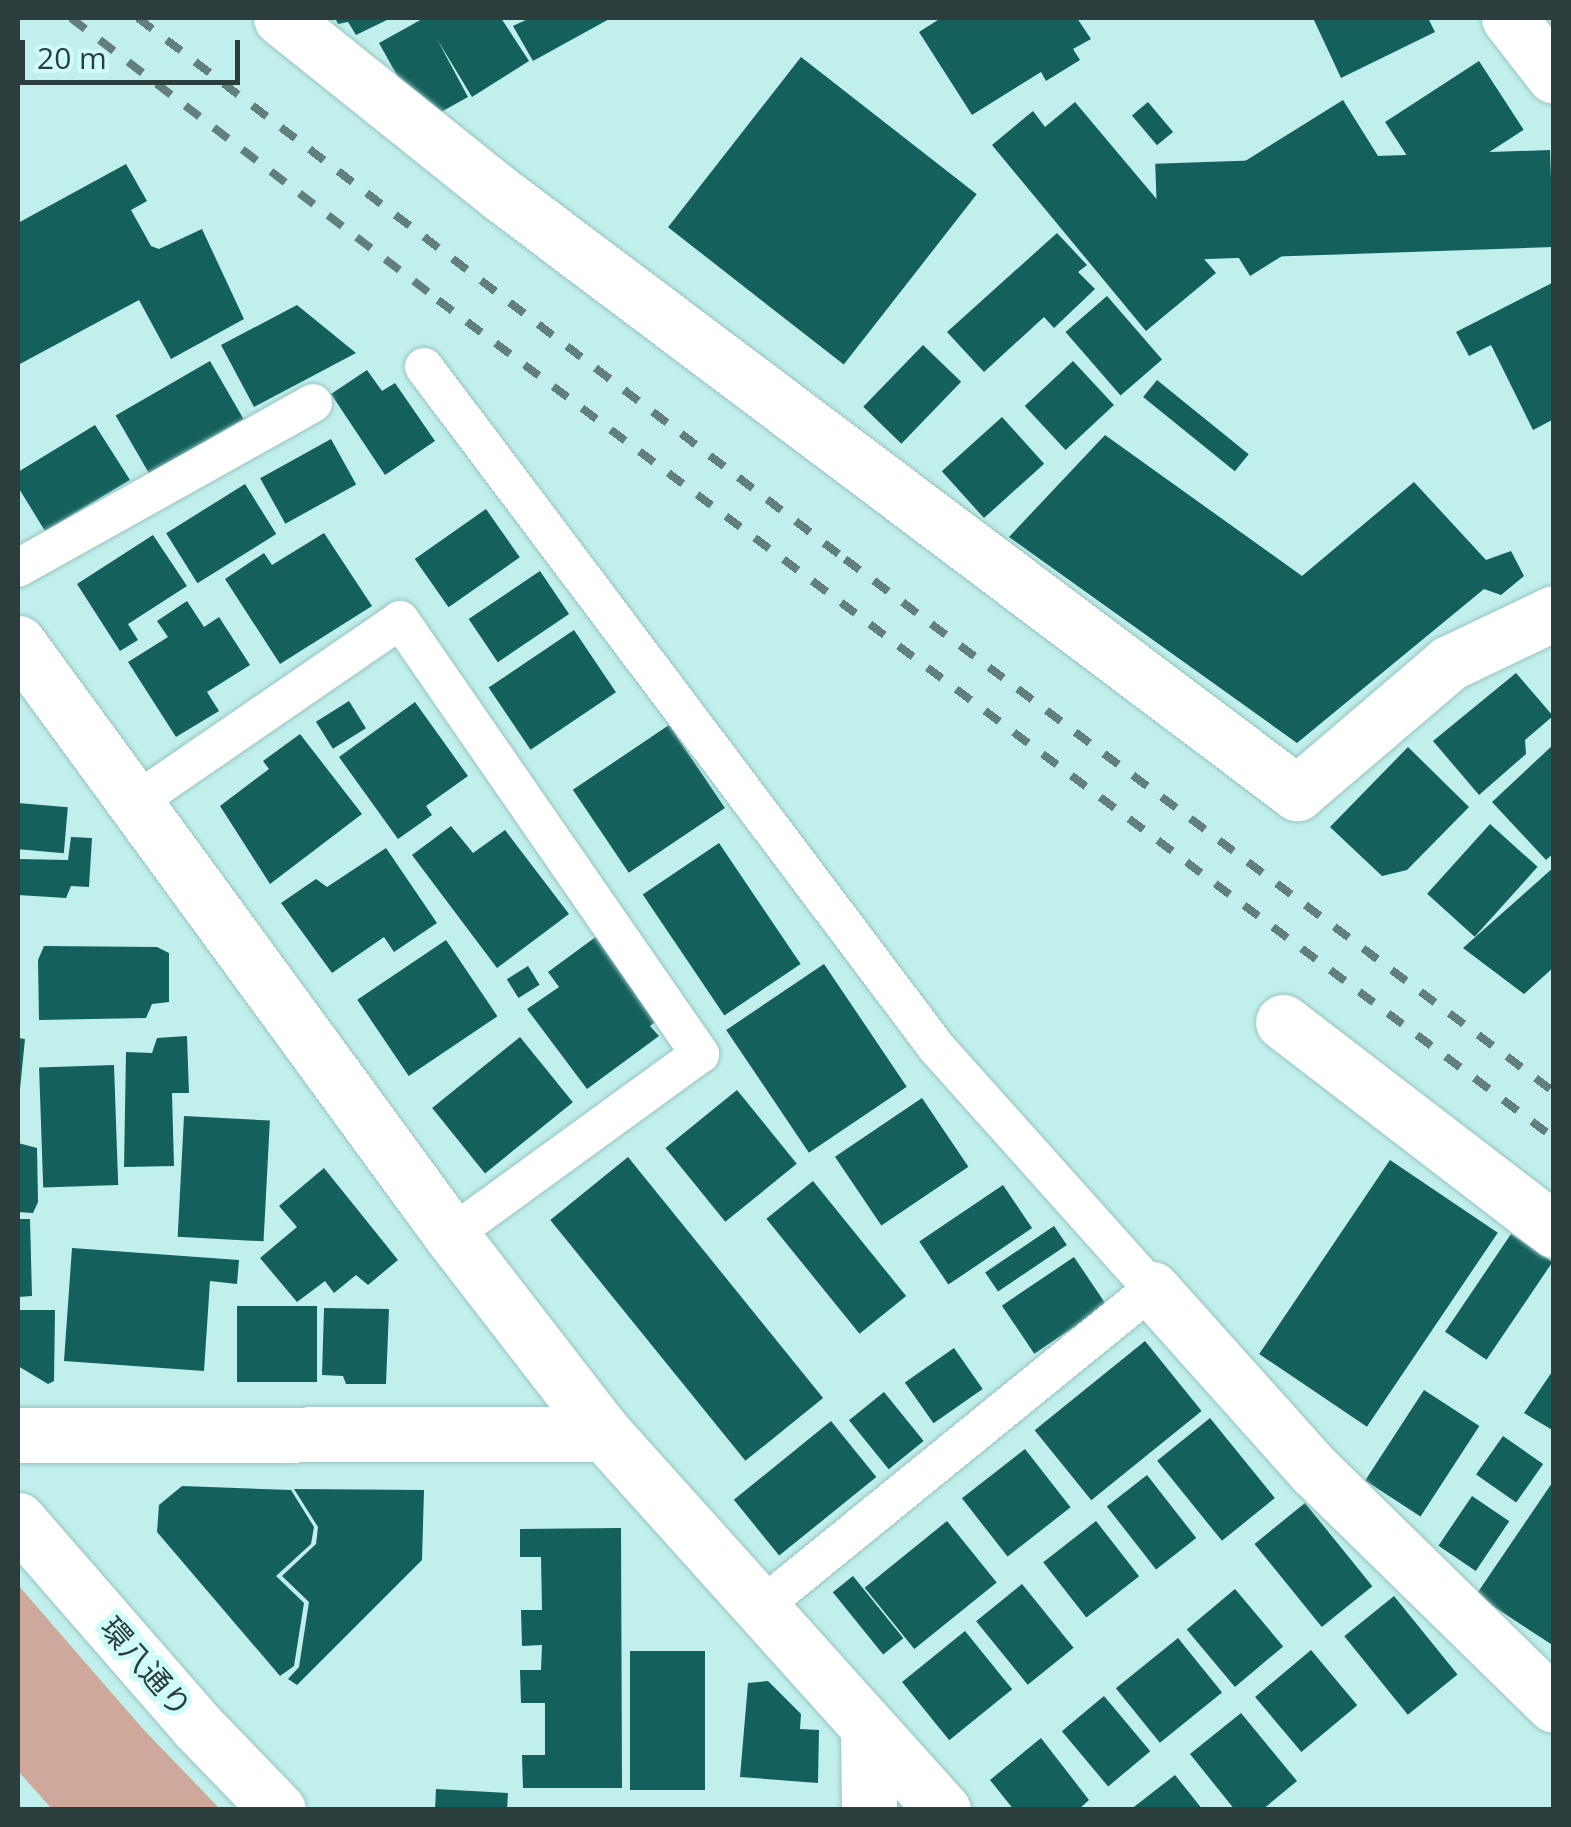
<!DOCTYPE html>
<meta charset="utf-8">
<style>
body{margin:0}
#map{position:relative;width:1571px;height:1827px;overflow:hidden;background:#c1efec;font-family:"Open Sans","Noto Sans JP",sans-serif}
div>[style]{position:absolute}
.green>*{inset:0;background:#cea99b}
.building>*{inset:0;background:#14605d;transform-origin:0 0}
.roads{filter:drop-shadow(0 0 2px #97c3c0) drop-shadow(0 0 2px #97c3c0)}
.service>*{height:38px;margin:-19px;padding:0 19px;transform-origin:19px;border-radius:19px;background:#fff}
.minor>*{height:55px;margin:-27.5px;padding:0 27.5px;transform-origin:27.5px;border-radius:27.5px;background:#fff}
.primary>*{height:55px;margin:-27.5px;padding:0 27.5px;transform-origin:27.5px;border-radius:27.5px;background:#fff}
.rail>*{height:8px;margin-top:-4px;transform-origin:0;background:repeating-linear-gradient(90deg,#637f7d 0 18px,transparent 0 36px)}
span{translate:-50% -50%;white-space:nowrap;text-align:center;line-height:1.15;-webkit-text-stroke:10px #cefcf9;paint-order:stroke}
.street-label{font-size:30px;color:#2b3d3c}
.frame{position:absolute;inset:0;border:20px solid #2b3d3c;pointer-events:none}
.scale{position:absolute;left:20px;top:40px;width:220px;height:45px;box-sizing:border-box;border:5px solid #2b3d3c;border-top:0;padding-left:12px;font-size:30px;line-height:35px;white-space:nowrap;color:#2b3d3c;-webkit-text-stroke:8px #cefcf9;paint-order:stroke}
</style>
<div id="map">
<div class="green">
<div style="clip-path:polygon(18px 1585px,143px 1729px,220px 1809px,52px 1809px,18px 1771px)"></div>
</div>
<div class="building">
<div style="clip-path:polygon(335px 18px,391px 18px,356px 35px,348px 22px,338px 24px)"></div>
<div style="clip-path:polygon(424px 18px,501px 18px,529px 61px,472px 97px,437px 39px,468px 97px,423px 122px,379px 43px)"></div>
<div style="clip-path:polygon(530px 18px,611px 18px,533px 61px,513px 26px)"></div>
<div style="clip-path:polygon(941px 18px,1077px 18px,1091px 39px,1073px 49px,1080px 60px,1046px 81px,1041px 72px,972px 115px,919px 32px)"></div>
<div style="clip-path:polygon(1313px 18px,1428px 18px,1435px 32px,1341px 78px)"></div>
<div style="left:801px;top:57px;width:223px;height:216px;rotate:38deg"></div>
<div style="left:1479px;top:61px;width:82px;height:112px;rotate:57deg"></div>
<div style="left:1343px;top:100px;width:100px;height:172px;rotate:58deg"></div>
<div style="clip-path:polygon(1075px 102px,1170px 215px,1159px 224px,1178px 248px,1188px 240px,1216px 273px,1146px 331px,992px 145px,1033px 111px,1045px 127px)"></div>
<div style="left:1148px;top:102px;width:39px;height:21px;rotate:50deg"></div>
<div style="left:1550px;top:150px;width:97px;height:395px;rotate:88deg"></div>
<div style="clip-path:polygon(126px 164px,147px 201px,131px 210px,151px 246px,159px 249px,202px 229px,244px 319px,171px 359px,139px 300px,18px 365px,18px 223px)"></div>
<div style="clip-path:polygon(1057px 233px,1087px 265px,1078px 272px,1095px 289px,1054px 328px,1044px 317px,984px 372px,947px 332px)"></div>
<div style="clip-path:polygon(1554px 282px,1554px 419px,1533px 430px,1491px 345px,1469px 356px,1456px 332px)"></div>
<div style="left:1107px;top:296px;width:84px;height:55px;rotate:49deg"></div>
<div style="clip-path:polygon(297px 305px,356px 353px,254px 407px,221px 345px)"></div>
<div style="left:923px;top:345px;width:53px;height:86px;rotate:44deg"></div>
<div style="left:210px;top:361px;width:67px;height:109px;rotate:60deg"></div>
<div style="left:1073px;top:361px;width:60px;height:66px;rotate:47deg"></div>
<div style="clip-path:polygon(367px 370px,382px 391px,395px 383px,435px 441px,385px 475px,331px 394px)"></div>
<div style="left:1157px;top:380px;width:118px;height:22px;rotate:39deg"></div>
<div style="left:1002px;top:417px;width:63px;height:81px;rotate:48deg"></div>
<div style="clip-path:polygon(95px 425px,130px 480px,45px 531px,18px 487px,18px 472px)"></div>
<div style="clip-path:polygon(1105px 435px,1302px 576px,1414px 482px,1486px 560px,1511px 551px,1524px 576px,1501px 595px,1484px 589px,1297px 743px,1009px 537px)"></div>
<div style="left:331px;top:439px;width:52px;height:81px;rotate:61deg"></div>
<div style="left:245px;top:484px;width:59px;height:93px;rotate:58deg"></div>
<div style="left:486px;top:509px;width:59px;height:87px;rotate:55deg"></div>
<div style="clip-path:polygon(324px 533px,372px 606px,280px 664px,225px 579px,264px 553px,272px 565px)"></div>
<div style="clip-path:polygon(153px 535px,187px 586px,128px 624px,138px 640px,120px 651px,77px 584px)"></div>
<div style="left:540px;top:571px;width:52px;height:86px;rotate:56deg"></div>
<div style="clip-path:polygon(187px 601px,204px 627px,219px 617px,250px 665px,207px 692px,219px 711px,176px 737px,128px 662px,168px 637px,157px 621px)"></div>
<div style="left:574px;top:630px;width:75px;height:103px;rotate:56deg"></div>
<div style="clip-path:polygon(1516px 673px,1553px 716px,1525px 740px,1526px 754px,1479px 795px,1433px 741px)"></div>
<div style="left:349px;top:701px;width:32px;height:39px;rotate:58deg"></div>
<div style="clip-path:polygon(415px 702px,468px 776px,426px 806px,432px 815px,398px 839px,339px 757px)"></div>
<div style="left:669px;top:725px;width:100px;height:116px;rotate:56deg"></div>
<div style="clip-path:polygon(300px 734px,362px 814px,270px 884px,220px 806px,269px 769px,263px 761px)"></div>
<div style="clip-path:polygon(1554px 744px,1554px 853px,1546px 860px,1492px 802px)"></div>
<div style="clip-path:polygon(1408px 747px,1469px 807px,1407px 870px,1382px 876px,1330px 827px)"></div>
<div style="left:18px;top:803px;width:50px;height:46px;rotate:5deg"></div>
<div style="left:1490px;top:824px;width:64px;height:94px;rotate:42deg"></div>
<div style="clip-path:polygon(451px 826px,473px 853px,505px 830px,569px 914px,497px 968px,412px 855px)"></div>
<div style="clip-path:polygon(71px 837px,92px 838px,89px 887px,71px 886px,66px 898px,18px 895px,18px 859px,68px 860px)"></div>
<div style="left:719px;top:843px;width:146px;height:92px;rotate:56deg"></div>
<div style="clip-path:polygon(386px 848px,437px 923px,394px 952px,384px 937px,332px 973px,281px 903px,316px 879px,327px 887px)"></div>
<div style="clip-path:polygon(1554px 867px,1554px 967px,1524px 994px,1463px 948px)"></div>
<div style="clip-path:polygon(597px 936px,659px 1019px,650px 1026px,659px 1036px,587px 1089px,527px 1009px,559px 987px,548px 972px)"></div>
<div style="left:446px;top:940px;width:92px;height:107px;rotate:56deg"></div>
<div style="clip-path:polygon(44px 946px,157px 947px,169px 953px,169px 1002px,152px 1004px,146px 1018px,39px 1020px,38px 960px)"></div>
<div style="left:824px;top:964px;width:148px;height:118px;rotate:56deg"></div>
<div style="left:528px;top:966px;width:22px;height:25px;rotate:58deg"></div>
<div style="clip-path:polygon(187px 1036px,189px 1093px,172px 1093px,174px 1166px,124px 1167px,126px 1052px,152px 1053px,157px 1038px)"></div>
<div style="left:520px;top:1037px;width:84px;height:113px;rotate:51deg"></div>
<div style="clip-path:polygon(18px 1038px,25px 1039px,20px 1089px,18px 1089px)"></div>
<div style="left:114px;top:1065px;width:120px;height:75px;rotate:88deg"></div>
<div style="left:737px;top:1090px;width:95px;height:92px;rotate:51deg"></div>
<div style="left:922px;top:1098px;width:83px;height:105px;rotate:56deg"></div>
<div style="left:184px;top:1116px;width:86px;height:121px;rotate:3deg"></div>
<div style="clip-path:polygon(18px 1143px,37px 1148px,38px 1202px,33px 1213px,18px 1212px)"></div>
<div style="left:628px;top:1157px;width:310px;height:100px;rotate:51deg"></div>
<div style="left:1390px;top:1160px;width:130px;height:234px;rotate:34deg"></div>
<div style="clip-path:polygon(324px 1168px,398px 1260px,368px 1285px,356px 1275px,334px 1293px,325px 1281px,297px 1302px,260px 1258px,297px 1227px,279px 1206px)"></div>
<div style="left:813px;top:1181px;width:148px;height:60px;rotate:51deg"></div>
<div style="left:1003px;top:1185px;width:52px;height:101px;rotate:56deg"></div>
<div style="clip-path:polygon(18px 1219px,30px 1219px,32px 1296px,18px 1297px)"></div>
<div style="left:1054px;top:1226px;width:23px;height:83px;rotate:56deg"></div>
<div style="left:1511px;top:1234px;width:50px;height:118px;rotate:34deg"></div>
<div style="clip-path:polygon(72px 1248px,239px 1260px,237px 1284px,210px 1281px,204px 1371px,64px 1361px)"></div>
<div style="left:1074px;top:1257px;width:58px;height:87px;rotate:56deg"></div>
<div style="left:237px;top:1306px;width:80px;height:76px"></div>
<div style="clip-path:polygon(324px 1308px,389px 1309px,386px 1384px,346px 1384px,343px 1376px,322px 1375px)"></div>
<div style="clip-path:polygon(18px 1310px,55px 1310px,54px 1381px,48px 1384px,18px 1366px)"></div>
<div style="left:1145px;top:1341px;width:90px;height:142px;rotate:51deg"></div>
<div style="left:954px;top:1348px;width:50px;height:60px;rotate:55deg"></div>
<div style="clip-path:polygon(1554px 1369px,1554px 1431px,1524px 1413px)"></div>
<div style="left:1424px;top:1390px;width:66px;height:108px;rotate:33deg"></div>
<div style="left:884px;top:1392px;width:63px;height:45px;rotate:51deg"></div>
<div style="left:1210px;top:1418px;width:103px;height:68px;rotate:51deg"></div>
<div style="left:831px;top:1421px;width:72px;height:125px;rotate:51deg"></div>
<div style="left:1503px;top:1436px;width:49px;height:47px;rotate:35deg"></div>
<div style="left:1025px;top:1449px;width:74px;height:80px;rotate:52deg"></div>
<div style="left:1147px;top:1475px;width:80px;height:51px;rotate:52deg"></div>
<div style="clip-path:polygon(1554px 1480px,1554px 1646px,1476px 1595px)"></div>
<div style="clip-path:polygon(182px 1486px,291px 1490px,314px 1527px,311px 1544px,276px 1576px,304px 1603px,294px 1666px,280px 1676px,157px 1532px,159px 1505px)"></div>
<div style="clip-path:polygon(294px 1489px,424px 1490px,422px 1560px,297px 1685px,288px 1679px,299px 1667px,309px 1602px,282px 1576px,316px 1544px,318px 1527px)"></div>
<div style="left:1472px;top:1496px;width:45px;height:60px;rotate:34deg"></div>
<div style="left:1305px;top:1503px;width:107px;height:65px;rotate:51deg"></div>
<div style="left:947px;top:1521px;width:79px;height:106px;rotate:51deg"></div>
<div style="left:1096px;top:1521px;width:70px;height:67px;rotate:52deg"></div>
<div style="clip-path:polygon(621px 1528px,622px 1788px,523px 1788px,522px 1755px,545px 1755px,545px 1703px,521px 1703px,520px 1670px,541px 1670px,542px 1645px,522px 1646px,521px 1610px,542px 1610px,541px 1557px,520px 1557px,520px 1529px)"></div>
<div style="left:853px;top:1576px;width:80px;height:26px;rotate:51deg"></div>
<div style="left:1022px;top:1584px;width:82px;height:59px;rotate:51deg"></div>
<div style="left:1235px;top:1589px;width:75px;height:63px;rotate:50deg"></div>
<div style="left:1394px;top:1596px;width:101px;height:64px;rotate:51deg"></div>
<div style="left:965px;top:1631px;width:75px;height:81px;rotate:51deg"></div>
<div style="left:1178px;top:1638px;width:70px;height:80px;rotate:51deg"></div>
<div style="left:1311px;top:1650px;width:72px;height:73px;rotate:50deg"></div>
<div style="left:705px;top:1651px;width:139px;height:75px;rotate:90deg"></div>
<div style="clip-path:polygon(768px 1681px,801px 1714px,800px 1729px,819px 1730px,818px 1783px,740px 1777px,748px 1683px)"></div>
<div style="left:1104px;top:1696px;width:72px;height:55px;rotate:50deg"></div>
<div style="clip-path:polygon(1241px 1713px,1297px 1781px,1262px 1810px,1235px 1810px,1190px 1754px)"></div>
<div style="clip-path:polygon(1041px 1738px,1089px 1800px,1078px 1810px,1014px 1810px,990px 1780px)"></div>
<div style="clip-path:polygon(1175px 1775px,1203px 1810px,1130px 1810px)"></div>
<div style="clip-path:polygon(436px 1789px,508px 1793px,507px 1810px,435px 1810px)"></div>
</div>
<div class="roads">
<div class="service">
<div style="left:424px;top:367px;width:851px;rotate:53.02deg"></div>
<div style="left:936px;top:1047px;width:324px;rotate:48.2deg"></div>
<div style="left:1152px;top:1289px;width:504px;rotate:140.88deg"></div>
<div style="left:18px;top:568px;width:338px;rotate:-29.2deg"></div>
<div style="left:134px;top:803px;width:323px;rotate:-34.5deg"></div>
<div style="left:400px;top:620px;width:528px;rotate:55.35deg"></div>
<div style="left:700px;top:1054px;width:308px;rotate:144deg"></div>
</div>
<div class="minor">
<div style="left:281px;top:18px;width:283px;rotate:38.7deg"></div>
<div style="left:502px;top:195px;width:995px;rotate:36.95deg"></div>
<div style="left:1297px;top:793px;width:200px;rotate:-40.5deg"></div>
<div style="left:1449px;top:663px;width:116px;rotate:-25.5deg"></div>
<div style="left:1509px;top:18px;width:73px;rotate:52.2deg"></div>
<div style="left:18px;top:643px;width:733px;rotate:53.82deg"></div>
<div style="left:451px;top:1235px;width:252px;rotate:52.3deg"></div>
<div style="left:605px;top:1434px;width:506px;rotate:48.05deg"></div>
<div style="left:1283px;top:1022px;width:342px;rotate:37.5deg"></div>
<div style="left:1152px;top:1289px;width:244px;rotate:48.2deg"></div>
<div style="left:1315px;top:1471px;width:334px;rotate:44.4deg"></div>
<div style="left:18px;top:1435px;width:587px;rotate:-0.1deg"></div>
<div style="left:868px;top:1728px;width:82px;rotate:89.3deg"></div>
</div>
<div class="primary">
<div style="left:18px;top:1520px;width:271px;rotate:49deg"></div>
<div style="left:196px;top:1725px;width:118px;rotate:46deg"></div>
</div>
</div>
<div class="rail">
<div style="left:71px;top:18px;width:463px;rotate:37.5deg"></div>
<div style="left:438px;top:300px;width:1396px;rotate:36.9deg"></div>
<div style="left:138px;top:18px;width:890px;rotate:37.42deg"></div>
<div style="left:845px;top:559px;width:887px;rotate:36.93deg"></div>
</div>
<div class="street-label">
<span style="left:146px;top:1667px;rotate:49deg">環八通り</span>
</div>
<div class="frame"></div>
<div class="scale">20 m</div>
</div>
